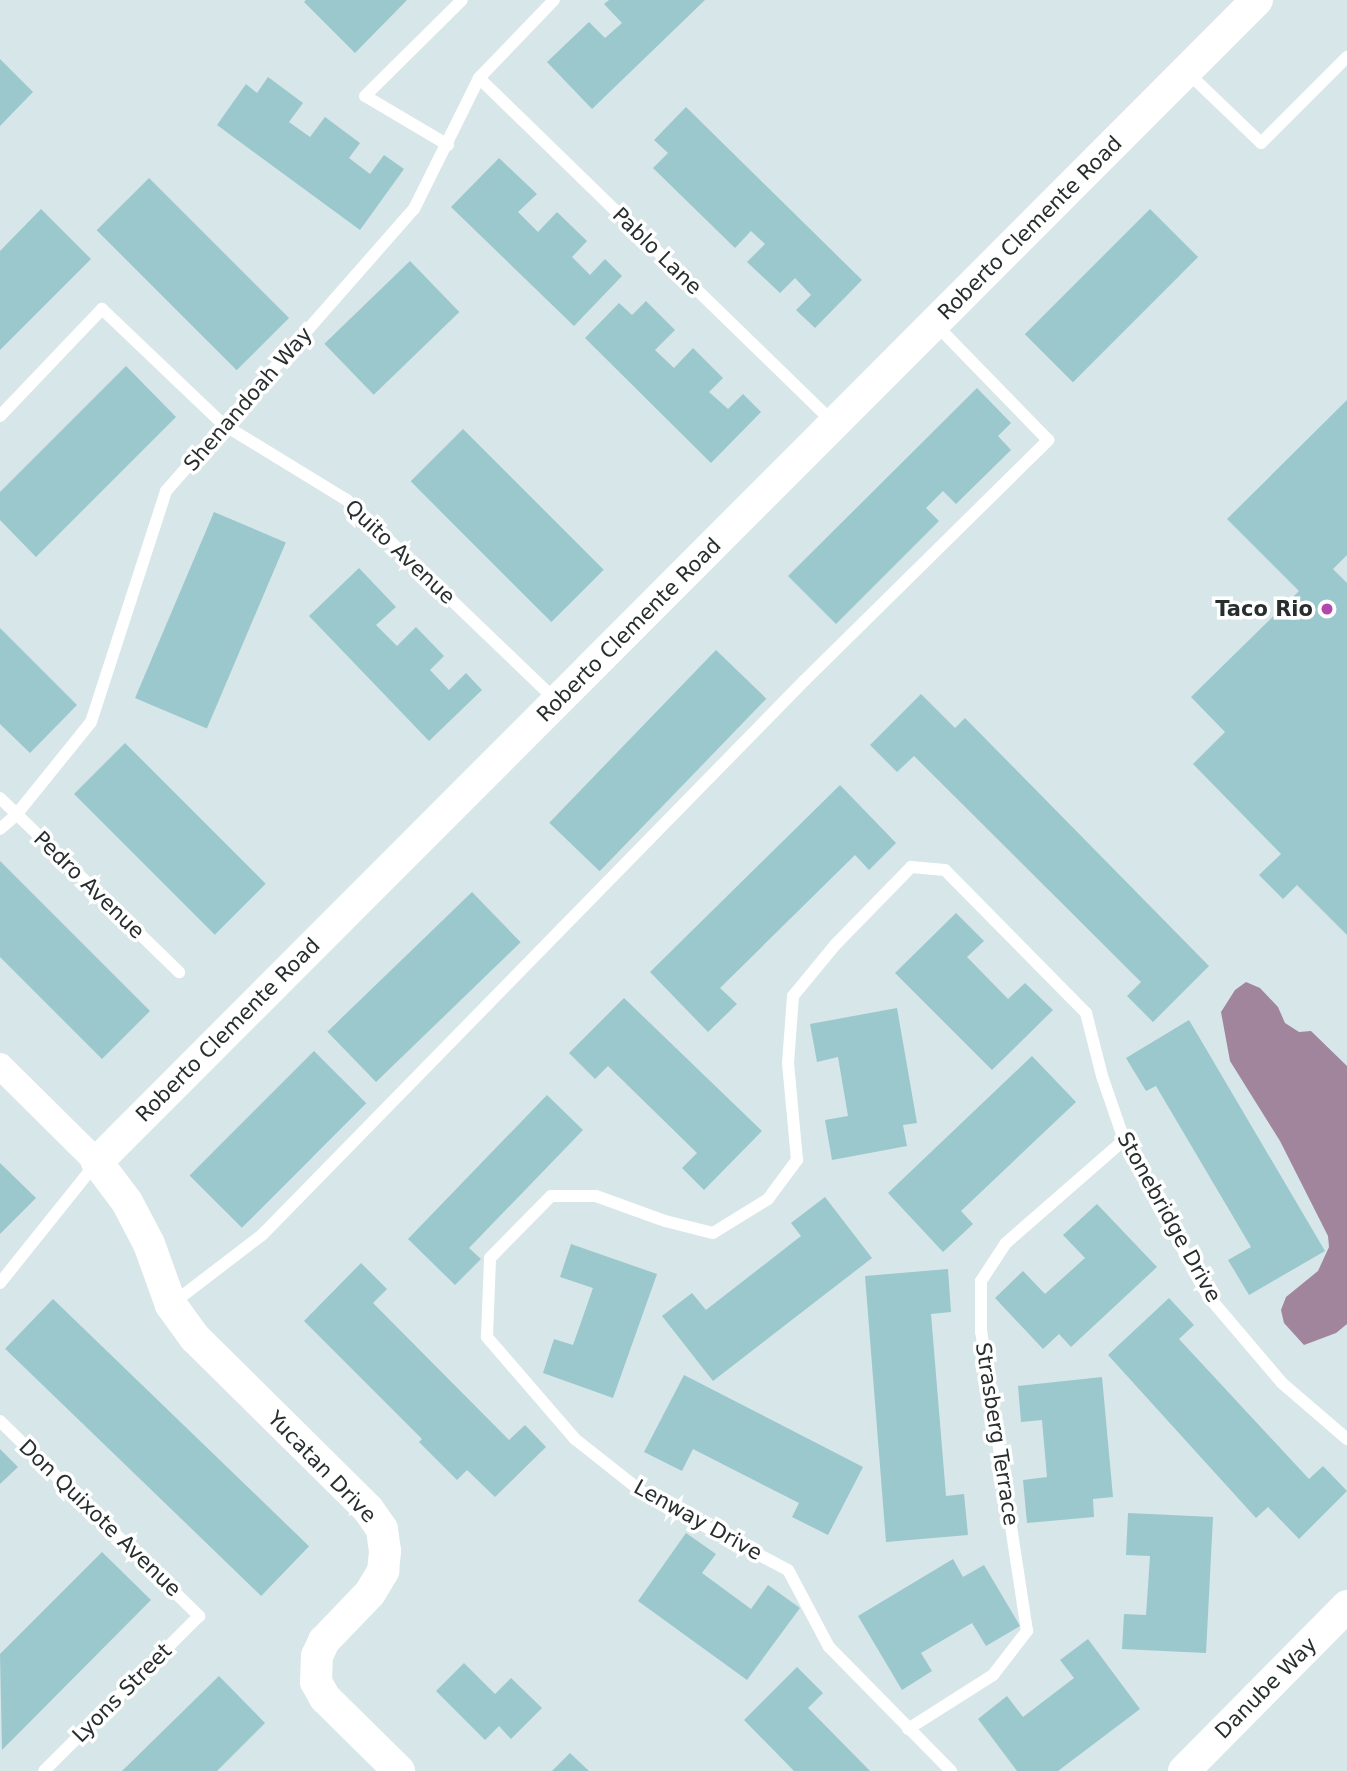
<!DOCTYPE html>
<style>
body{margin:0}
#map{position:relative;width:1347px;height:1771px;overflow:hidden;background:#d7e6e8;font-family:"DejaVu Sans",sans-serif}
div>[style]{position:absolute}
.water>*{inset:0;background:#a0859d}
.building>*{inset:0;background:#9bc8cd;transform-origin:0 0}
.service>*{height:12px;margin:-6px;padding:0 6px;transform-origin:6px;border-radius:6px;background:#fff}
.minor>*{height:26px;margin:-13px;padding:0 13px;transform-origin:13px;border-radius:13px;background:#fff}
.tertiary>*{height:32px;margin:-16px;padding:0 16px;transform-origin:16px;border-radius:16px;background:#fff}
.dots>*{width:19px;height:19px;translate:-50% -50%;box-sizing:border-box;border:4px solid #fff;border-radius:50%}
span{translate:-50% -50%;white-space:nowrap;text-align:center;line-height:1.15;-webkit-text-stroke:7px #fff;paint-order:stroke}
.street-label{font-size:21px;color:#282e2e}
.poi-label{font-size:21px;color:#282e2e;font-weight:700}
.right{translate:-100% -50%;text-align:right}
</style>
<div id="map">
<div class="water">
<div style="clip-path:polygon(1246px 982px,1260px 988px,1278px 1007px,1285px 1023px,1299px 1032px,1311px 1031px,1347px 1066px,1347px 1324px,1336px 1333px,1304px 1345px,1284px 1323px,1281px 1310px,1286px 1297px,1318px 1271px,1329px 1247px,1328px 1236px,1280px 1141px,1230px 1061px,1221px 1012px,1235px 990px)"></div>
</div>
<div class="building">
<div style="clip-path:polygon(306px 0,407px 0,355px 53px,304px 2px)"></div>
<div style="clip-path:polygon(609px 0,705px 0,592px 109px,547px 62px,589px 22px,605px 38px,622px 23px,604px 4px)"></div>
<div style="clip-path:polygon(0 59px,33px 92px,0 126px)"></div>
<div style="clip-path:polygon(268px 77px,303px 103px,289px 122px,310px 137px,325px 117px,360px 143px,349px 158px,370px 174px,384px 155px,404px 169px,360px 230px,217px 125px,246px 84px,257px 93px)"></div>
<div style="clip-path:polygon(686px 107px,862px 280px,815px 328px,796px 310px,811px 295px,795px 278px,780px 293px,747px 262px,765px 244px,751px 231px,735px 248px,653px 168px,668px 153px,654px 140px)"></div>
<div style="clip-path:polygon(499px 158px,537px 194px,518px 212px,538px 232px,557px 212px,587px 241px,572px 257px,590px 275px,605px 259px,622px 276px,574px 326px,451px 207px)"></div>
<div style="left:149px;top:178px;width:198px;height:74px;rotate:45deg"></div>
<div style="clip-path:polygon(41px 209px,91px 259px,0 350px,0 251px)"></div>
<div style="left:1150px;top:209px;width:68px;height:177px;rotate:45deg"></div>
<div style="left:410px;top:261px;width:71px;height:119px;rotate:46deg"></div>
<div style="clip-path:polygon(646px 301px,675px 330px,655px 350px,674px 368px,693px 348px,723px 378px,709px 392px,728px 409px,743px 394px,761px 412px,711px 463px,585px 338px,619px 303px,632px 315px)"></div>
<div style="clip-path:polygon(126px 366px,176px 417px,36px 557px,0 520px,0 492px)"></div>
<div style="clip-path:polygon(977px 388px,1011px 423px,998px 436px,1011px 450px,956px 504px,943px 491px,926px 508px,939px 521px,836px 624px,788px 576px)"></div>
<div style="clip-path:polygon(1347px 400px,1347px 555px,1333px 569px,1347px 583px,1347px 935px,1297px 885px,1283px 899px,1259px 875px,1281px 854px,1193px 764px,1225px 732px,1191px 697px,1299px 591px,1227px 519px)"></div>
<div style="left:463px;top:429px;width:199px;height:74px;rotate:45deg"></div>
<div style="left:214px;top:512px;width:78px;height:202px;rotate:23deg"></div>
<div style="clip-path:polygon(359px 568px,396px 607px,376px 625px,397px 646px,416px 627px,444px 656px,430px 670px,449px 690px,466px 673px,482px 690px,429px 741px,309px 616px)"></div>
<div style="clip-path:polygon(0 628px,77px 705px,30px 753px,0 724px)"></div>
<div style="left:716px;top:650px;width:70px;height:240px;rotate:44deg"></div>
<div style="clip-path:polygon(921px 694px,955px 728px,965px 718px,1209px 966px,1153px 1022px,1127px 996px,1141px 982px,914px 756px,897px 772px,870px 745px)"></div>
<div style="left:125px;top:743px;width:199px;height:72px;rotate:45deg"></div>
<div style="clip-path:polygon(840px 785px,896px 843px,869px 870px,855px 855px,720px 988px,737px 1004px,708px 1032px,650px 972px)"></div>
<div style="clip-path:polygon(0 861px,150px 1011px,102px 1059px,0 957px)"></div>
<div style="left:472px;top:892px;width:70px;height:201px;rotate:46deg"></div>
<div style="clip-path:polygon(956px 913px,984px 941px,967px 957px,1008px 999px,1025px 983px,1053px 1010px,992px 1070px,895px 973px)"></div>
<div style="clip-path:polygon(624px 998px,762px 1131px,704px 1190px,682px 1168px,697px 1153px,608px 1066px,595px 1079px,569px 1053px)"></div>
<div style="clip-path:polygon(897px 1008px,917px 1123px,903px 1125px,907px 1146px,832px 1160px,825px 1120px,848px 1116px,838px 1057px,817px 1062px,810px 1024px)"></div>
<div style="clip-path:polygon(1189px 1020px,1325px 1251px,1249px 1295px,1228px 1260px,1251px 1247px,1156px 1086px,1146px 1091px,1126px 1058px)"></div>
<div style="left:314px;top:1051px;width:74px;height:176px;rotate:45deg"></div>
<div style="clip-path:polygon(1032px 1056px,1076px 1102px,961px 1211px,973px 1224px,943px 1252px,888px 1193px)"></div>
<div style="clip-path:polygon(547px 1095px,583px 1130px,469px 1248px,481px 1259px,455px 1285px,408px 1239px)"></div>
<div style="clip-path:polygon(0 1163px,36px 1198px,0 1234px)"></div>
<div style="clip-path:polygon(825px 1197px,872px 1258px,713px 1381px,662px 1316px,692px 1293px,706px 1310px,801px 1236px,791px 1223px)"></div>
<div style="clip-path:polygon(1097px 1204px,1157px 1267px,1071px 1347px,1059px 1334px,1043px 1349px,995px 1298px,1023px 1271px,1045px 1294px,1085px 1258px,1063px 1235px)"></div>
<div style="clip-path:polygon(571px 1244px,657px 1274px,613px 1398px,543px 1373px,554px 1339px,573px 1345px,593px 1288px,560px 1277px)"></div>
<div style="clip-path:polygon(361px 1263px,387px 1289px,373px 1303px,509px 1440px,525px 1425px,546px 1447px,495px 1497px,467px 1470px,457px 1480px,419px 1442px,422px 1439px,304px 1321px)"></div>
<div style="clip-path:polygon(948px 1269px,951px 1312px,931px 1314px,946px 1496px,964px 1494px,968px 1535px,886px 1542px,865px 1276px)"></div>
<div style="clip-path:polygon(1169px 1298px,1194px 1325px,1179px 1339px,1309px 1479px,1323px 1466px,1347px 1491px,1299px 1539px,1268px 1507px,1256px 1518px,1108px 1355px)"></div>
<div style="left:53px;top:1299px;width:356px;height:69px;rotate:44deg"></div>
<div style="clip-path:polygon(684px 1375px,863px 1467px,828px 1535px,792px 1517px,799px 1503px,693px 1449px,682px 1471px,644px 1452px)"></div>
<div style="clip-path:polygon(1102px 1377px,1113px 1497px,1093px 1499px,1094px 1517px,1027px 1523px,1023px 1480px,1047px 1477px,1042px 1420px,1021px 1422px,1018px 1386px)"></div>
<div style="clip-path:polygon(0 1449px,18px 1467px,0 1484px)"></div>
<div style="clip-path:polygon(1128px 1513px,1213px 1517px,1206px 1653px,1122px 1649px,1124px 1614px,1146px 1615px,1150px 1556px,1126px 1555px)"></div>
<div style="clip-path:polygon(686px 1533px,716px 1554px,702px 1573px,751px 1609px,768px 1585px,800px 1608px,747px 1680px,638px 1601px)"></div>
<div style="clip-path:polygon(102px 1552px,151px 1600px,2px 1750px,0 1654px)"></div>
<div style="clip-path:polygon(953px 1559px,963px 1577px,984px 1565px,1020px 1626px,986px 1646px,972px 1623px,921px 1653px,932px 1671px,902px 1690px,858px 1616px)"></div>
<div style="clip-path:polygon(1088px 1639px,1140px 1709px,1058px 1771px,1017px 1771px,978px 1719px,1007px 1696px,1023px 1717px,1074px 1678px,1060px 1660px)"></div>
<div style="clip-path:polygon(464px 1663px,495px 1694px,511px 1678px,542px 1708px,511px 1739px,499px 1726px,485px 1740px,436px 1691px)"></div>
<div style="clip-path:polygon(797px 1667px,823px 1693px,808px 1708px,870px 1771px,794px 1771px,744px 1720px)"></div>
<div style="clip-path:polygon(219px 1676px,265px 1723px,217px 1771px,122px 1771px)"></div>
<div style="clip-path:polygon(570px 1753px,589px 1771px,552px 1771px)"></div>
</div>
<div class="service">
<div style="left:1186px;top:71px;width:104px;rotate:43.8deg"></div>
<div style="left:1261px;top:143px;width:122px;rotate:-45deg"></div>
<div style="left:479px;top:78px;width:495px;rotate:44.2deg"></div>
<div style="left:448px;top:145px;width:96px;rotate:-149.4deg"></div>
<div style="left:365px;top:96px;width:136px;rotate:-44.7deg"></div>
<div style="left:0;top:416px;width:148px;rotate:-46.4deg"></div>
<div style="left:102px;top:309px;width:168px;rotate:43.6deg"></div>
<div style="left:224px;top:425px;width:144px;rotate:31.4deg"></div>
<div style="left:347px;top:500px;width:292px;rotate:43.8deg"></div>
<div style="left:0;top:798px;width:250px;rotate:44.2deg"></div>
<div style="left:0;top:829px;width:21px;rotate:-41deg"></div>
<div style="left:16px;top:815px;width:119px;rotate:-51.1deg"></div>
<div style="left:91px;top:722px;width:243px;rotate:-72deg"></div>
<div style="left:166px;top:491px;width:376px;rotate:-48.7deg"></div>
<div style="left:414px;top:209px;width:146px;rotate:-63.6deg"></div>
<div style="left:479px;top:78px;width:108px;rotate:-46.1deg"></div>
<div style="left:0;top:1283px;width:155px;rotate:-51.3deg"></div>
<div style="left:173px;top:1303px;width:112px;rotate:-37.4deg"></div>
<div style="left:262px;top:1235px;width:776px;rotate:-45.63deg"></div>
<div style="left:805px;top:680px;width:342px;rotate:-44.6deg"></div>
<div style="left:1048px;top:440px;width:162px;rotate:-134.2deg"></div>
<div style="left:0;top:1421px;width:279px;rotate:44.4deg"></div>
<div style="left:199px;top:1616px;width:219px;rotate:135deg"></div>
<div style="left:908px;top:1729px;width:101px;rotate:-32.4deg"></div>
<div style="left:993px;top:1675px;width:56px;rotate:-52.3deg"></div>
<div style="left:1027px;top:1631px;width:303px;rotate:-98.7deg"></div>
<div style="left:981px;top:1332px;width:51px;rotate:-90deg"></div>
<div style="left:981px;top:1281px;width:45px;rotate:-56.7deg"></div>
<div style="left:1006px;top:1243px;width:157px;rotate:-41.1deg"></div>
<div style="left:951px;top:1771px;width:174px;rotate:-134.5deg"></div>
<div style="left:829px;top:1647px;width:87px;rotate:-118deg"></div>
<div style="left:788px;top:1570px;width:159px;rotate:-152.3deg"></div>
<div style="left:647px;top:1496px;width:92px;rotate:-141.6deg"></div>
<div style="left:575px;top:1439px;width:135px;rotate:-130.8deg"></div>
<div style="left:487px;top:1337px;width:79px;rotate:-87.8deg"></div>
<div style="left:490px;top:1258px;width:87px;rotate:-45.5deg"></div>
<div style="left:551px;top:1196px;width:45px"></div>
<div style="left:596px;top:1196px;width:73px;rotate:19.9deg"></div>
<div style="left:665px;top:1221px;width:49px;rotate:14deg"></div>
<div style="left:713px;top:1233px;width:65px;rotate:-31.7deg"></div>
<div style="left:768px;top:1199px;width:49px;rotate:-53.4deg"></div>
<div style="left:797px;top:1160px;width:97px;rotate:-95.3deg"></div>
<div style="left:788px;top:1063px;width:67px;rotate:-85.7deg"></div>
<div style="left:793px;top:996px;width:66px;rotate:-50.5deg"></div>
<div style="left:835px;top:945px;width:109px;rotate:-45.7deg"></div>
<div style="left:911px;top:867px;width:34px;rotate:5deg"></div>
<div style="left:945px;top:870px;width:201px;rotate:45.4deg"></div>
<div style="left:1086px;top:1013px;width:65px;rotate:75.7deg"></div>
<div style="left:1102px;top:1076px;width:68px;rotate:71deg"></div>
<div style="left:1124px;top:1140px;width:177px;rotate:61.7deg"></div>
<div style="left:1208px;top:1296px;width:114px;rotate:49.6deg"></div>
<div style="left:1282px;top:1383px;width:86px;rotate:40.7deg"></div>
</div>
<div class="minor">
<div style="left:0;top:1066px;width:136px;rotate:44.7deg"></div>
</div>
<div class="tertiary">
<div style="left:399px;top:1771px;width:104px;rotate:-135.4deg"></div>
<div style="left:325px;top:1698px;width:18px;rotate:-119deg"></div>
<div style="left:316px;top:1682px;width:26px;rotate:-88deg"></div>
<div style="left:317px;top:1656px;width:17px;rotate:-65deg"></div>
<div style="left:324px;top:1641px;width:66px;rotate:-46.2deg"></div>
<div style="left:370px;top:1593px;width:26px;rotate:-59deg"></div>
<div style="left:383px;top:1571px;width:20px;rotate:-84deg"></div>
<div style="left:385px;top:1551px;width:22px;rotate:-98deg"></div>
<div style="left:382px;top:1529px;width:24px;rotate:-125deg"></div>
<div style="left:368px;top:1509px;width:243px;rotate:-135.3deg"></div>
<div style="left:195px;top:1338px;width:41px;rotate:-126deg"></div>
<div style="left:171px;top:1305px;width:65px;rotate:-109.8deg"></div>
<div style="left:149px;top:1244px;width:47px;rotate:-117.6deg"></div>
<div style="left:127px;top:1202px;width:50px;rotate:-126.9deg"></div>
<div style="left:97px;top:1162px;width:1642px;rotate:-45.05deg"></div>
<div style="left:1184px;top:1771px;width:232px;rotate:-45.3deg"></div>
</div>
<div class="dots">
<div style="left:1327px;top:609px;background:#b248aa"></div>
</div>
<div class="street-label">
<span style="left:1030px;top:228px;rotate:-45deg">Roberto Clemente Road</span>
<span style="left:657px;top:251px;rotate:44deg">Pablo Lane</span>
<span style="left:248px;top:399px;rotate:-49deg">Shenandoah Way</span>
<span style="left:400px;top:552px;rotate:43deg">Quito Avenue</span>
<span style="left:629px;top:630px;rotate:-45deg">Roberto Clemente Road</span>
<span style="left:89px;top:885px;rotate:44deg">Pedro Avenue</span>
<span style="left:228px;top:1030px;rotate:-45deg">Roberto Clemente Road</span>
<span style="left:1169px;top:1217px;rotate:61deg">Stonebridge Drive</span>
<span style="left:997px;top:1434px;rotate:81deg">Strasberg Terrace</span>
<span style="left:322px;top:1467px;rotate:46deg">Yucatan Drive</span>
<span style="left:100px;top:1518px;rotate:44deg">Don Quixote Avenue</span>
<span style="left:698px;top:1520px;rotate:29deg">Lenway Drive</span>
<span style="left:1266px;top:1688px;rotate:-45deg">Danube Way</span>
<span style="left:122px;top:1693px;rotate:-45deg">Lyons Street</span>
</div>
<div class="poi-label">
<span class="right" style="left:1313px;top:609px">Taco Rio</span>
</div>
</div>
